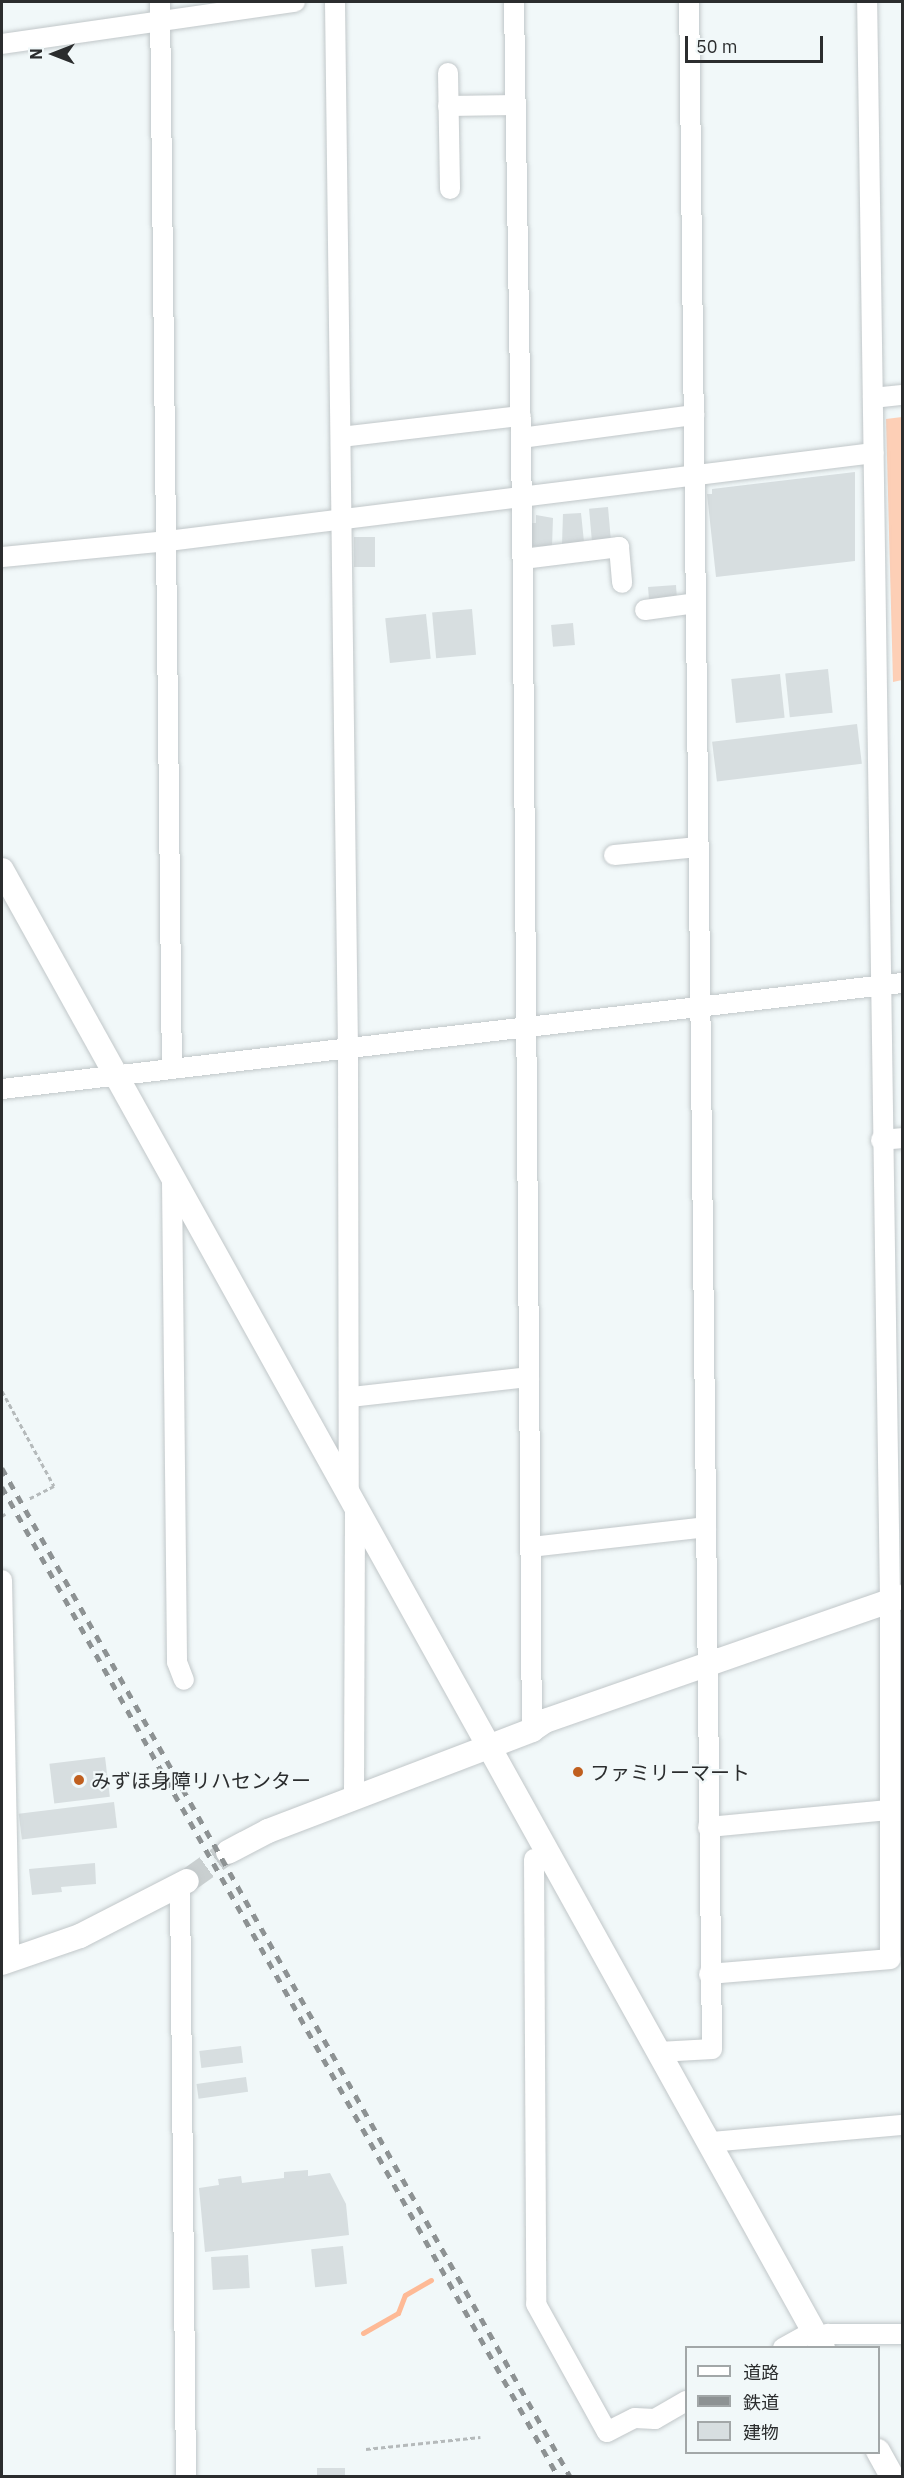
<!DOCTYPE html>
<meta charset="utf-8">
<style>
body{margin:0}
#map{position:relative;width:904px;height:2478px;overflow:hidden;background:#f1f8f9;font-family:"IBM Plex Sans","Noto Sans JP",sans-serif}
div>[style]{position:absolute}
.green>*{inset:0;background:#fdcfb6}
.stream>*{height:5px;margin:-2.5px;padding:0 2.5px;transform-origin:2.5px;border-radius:2.5px;background:#feba96}
.building>*{inset:0;background:#d7dee0;transform-origin:0 0}
.tertiary-tunnel>*{height:24px;margin-top:-12px;transform-origin:0;background:repeating-linear-gradient(90deg,#c9cfd0 0 24px,transparent 0 36px)}
.path>*{height:3px;margin-top:-1.5px;transform-origin:0;background:repeating-linear-gradient(90deg,#b5babb 0 4.5px,transparent 0 7.5px)}
.roads{filter:drop-shadow(0 0 2px #c1c7c9) drop-shadow(0 0 2px #c1c7c9)}
.minor>*{height:20px;margin:-10px;padding:0 10px;transform-origin:10px;border-radius:10px;background:#fff}
.tertiary>*{height:24px;margin:-12px;padding:0 12px;transform-origin:12px;border-radius:12px;background:#fff}
.rail>*{height:4.5px;margin-top:-2.25px;transform-origin:0;background:repeating-linear-gradient(90deg,#8d9293 0 8px,transparent 0 16px)}
.dots>*{width:16px;height:16px;translate:-50% -50%;box-sizing:border-box;border:3px solid #f1f8f9;border-radius:50%}
span{translate:-50% -50%;white-space:nowrap;text-align:center;line-height:1.15;-webkit-text-stroke:4.5px #f1f8f9;paint-order:stroke}
.poi-label{font-size:20px;color:#2b2d2e}
.left{translate:0 -50%;text-align:left}
.frame{position:absolute;inset:0;border:3px solid #2b2d2e;pointer-events:none}
.legend{position:absolute;left:685px;top:2346px;width:195px;height:108px;box-sizing:border-box;background:#f1f8f9;border:2px solid #a2a7a8;margin:0;padding:8px 10px;list-style:none;font-size:18px;color:#2b2d2e}
.legend li{display:flex;align-items:center;gap:12px;height:30px}
.legend b{width:30px;border:2px solid #a2a7a8}
.north{position:absolute;left:24px;top:24px;width:60px;height:60px;-webkit-text-stroke:4px #f1f8f9;paint-order:stroke;rotate:270deg;font-size:16px;font-weight:700;line-height:24px;text-align:center;color:#2b2d2e}
.north::after{content:'';display:block;margin:auto;width:21px;height:27px;background:#2b2d2e;clip-path:polygon(50% 0,100% 100%,50% 72%,0 100%)}
.scale{position:absolute;left:685px;top:36px;width:138px;height:27px;box-sizing:border-box;border:3px solid #2b2d2e;border-top:0;padding-left:8px;font-size:18px;line-height:21px;white-space:nowrap;color:#2b2d2e;-webkit-text-stroke:4px #f1f8f9;paint-order:stroke}
</style>
<div id="map">
<div class="green">
<div style="clip-path:polygon(902px 417px,902px 680px,893px 682px,886px 419px)"></div>
</div>
<div class="stream">
<div style="left:363px;top:2333px;width:40px;rotate:-29.7deg"></div>
<div style="left:398px;top:2313px;width:19px;rotate:-69deg"></div>
<div style="left:405px;top:2295px;width:30px;rotate:-30deg"></div>
</div>
<div class="building">
<div style="clip-path:polygon(855px 472px,855px 561px,716px 577px,707px 494px,712px 494px,712px 489px)"></div>
<div style="left:608px;top:507px;width:32px;height:19px;rotate:85deg"></div>
<div style="clip-path:polygon(581px 513px,584px 542px,562px 544px,563px 514px)"></div>
<div style="clip-path:polygon(536px 515px,553px 518px,552px 547px,532px 546px,532px 523px,536px 523px)"></div>
<div style="left:354px;top:537px;width:21px;height:30px"></div>
<div style="left:676px;top:585px;width:15px;height:28px;rotate:86deg"></div>
<div style="left:472px;top:609px;width:46px;height:40px;rotate:85deg"></div>
<div style="left:426px;top:614px;width:45px;height:41px;rotate:84deg"></div>
<div style="left:573px;top:623px;width:22px;height:22px;rotate:85deg"></div>
<div style="left:828px;top:669px;width:44px;height:43px;rotate:84deg"></div>
<div style="left:780px;top:674px;width:44px;height:49px;rotate:84deg"></div>
<div style="left:857px;top:724px;width:40px;height:146px;rotate:83deg"></div>
<div style="left:105px;top:1757px;width:40px;height:56px;rotate:83deg"></div>
<div style="left:114px;top:1802px;width:26px;height:96px;rotate:83deg"></div>
<div style="clip-path:polygon(95px 1863px,96px 1884px,61px 1887px,62px 1892px,32px 1895px,29px 1869px)"></div>
<div style="left:241px;top:2046px;width:17px;height:42px;rotate:83deg"></div>
<div style="left:246px;top:2077px;width:15px;height:50px;rotate:82deg"></div>
<div style="clip-path:polygon(308px 2170px,308px 2176px,330px 2173px,346px 2204px,349px 2235px,205px 2252px,199px 2188px,219px 2185px,218px 2179px,241px 2176px,242px 2183px,284px 2178px,284px 2172px)"></div>
<div style="left:343px;top:2246px;width:38px;height:32px;rotate:84deg"></div>
<div style="left:248px;top:2255px;width:33px;height:37px;rotate:87deg"></div>
<div style="left:317px;top:2468px;width:28px;height:8px"></div>
</div>
<div class="tertiary-tunnel">
<div style="left:187px;top:1881px;width:50px;rotate:-35.3deg"></div>
</div>
<div class="path">
<div style="left:2px;top:1391px;width:108px;rotate:61.3deg"></div>
<div style="left:54px;top:1486px;width:29px;rotate:153deg"></div>
<div style="left:2px;top:1516px;width:4px;rotate:-34deg"></div>
<div style="left:366px;top:2449px;width:115px;rotate:-6deg"></div>
</div>
<div class="roads">
<div class="minor">
<div style="left:160px;top:2px;width:1067px;rotate:89.36deg"></div>
<div style="left:335px;top:2px;width:1048px;rotate:89.29deg"></div>
<div style="left:348px;top:1050px;width:446px;rotate:89.9deg"></div>
<div style="left:514px;top:2px;width:493px;rotate:89.1deg"></div>
<div style="left:522px;top:495px;width:1235px;rotate:89.54deg"></div>
<div style="left:2px;top:44px;width:296px;rotate:-8.2deg"></div>
<div style="left:448px;top:73px;width:116px;rotate:89deg"></div>
<div style="left:448px;top:106px;width:68px;rotate:-0.8deg"></div>
<div style="left:873px;top:398px;width:29px;rotate:-6deg"></div>
<div style="left:341px;top:437px;width:181px;rotate:-6.7deg"></div>
<div style="left:521px;top:438px;width:175px;rotate:-7.6deg"></div>
<div style="left:2px;top:557px;width:167px;rotate:-5.5deg"></div>
<div style="left:168px;top:541px;width:711px;rotate:-7.11deg"></div>
<div style="left:523px;top:559px;width:97px;rotate:-7.1deg"></div>
<div style="left:619px;top:547px;width:36px;rotate:85deg"></div>
<div style="left:645px;top:610px;width:51px;rotate:-7.8deg"></div>
<div style="left:614px;top:855px;width:85px;rotate:-5.4deg"></div>
<div style="left:2px;top:1089px;width:906px;rotate:-6.72deg"></div>
<div style="left:881px;top:1140px;width:21px;rotate:-5deg"></div>
<div style="left:172px;top:1181px;width:481px;rotate:89.4deg"></div>
<div style="left:177px;top:1662px;width:19px;rotate:69deg"></div>
<div style="left:351px;top:1397px;width:179px;rotate:-6.4deg"></div>
<div style="left:531px;top:1547px;width:176px;rotate:-6.5deg"></div>
<div style="left:2px;top:1580px;width:381px;rotate:88.9deg"></div>
<div style="left:354px;top:1797px;width:290px;rotate:-89.8deg"></div>
<div style="left:708px;top:1827px;width:182px;rotate:-5.4deg"></div>
<div style="left:534px;top:1859px;width:445px;rotate:89.7deg"></div>
<div style="left:536px;top:2304px;width:146px;rotate:61deg"></div>
<div style="left:607px;top:2432px;width:31px;rotate:-27deg"></div>
<div style="left:635px;top:2418px;width:20px;rotate:3deg"></div>
<div style="left:655px;top:2419px;width:36px;rotate:-30deg"></div>
<div style="left:180px;top:1885px;width:591px;rotate:89.42deg"></div>
<div style="left:709px;top:1974px;width:182px;rotate:-4.7deg"></div>
<div style="left:890px;top:1959px;width:359px;rotate:-90deg"></div>
<div style="left:890px;top:1600px;width:1598px;rotate:-90.82deg"></div>
<div style="left:659px;top:2052px;width:53px;rotate:-3.2deg"></div>
<div style="left:712px;top:2049px;width:2047px;rotate:-90.64deg"></div>
<div style="left:711px;top:2142px;width:192px;rotate:-5.1deg"></div>
<div style="left:818px;top:2338px;width:11px;rotate:-22deg"></div>
<div style="left:828px;top:2334px;width:74px"></div>
<div style="left:783px;top:2348px;width:33px;rotate:-29deg"></div>
</div>
<div class="tertiary">
<div style="left:2px;top:870px;width:1691px;rotate:60.95deg"></div>
<div style="left:228px;top:1852px;width:45px;rotate:-27.7deg"></div>
<div style="left:268px;top:1831px;width:283px;rotate:-20.9deg"></div>
<div style="left:532px;top:1730px;width:16px;rotate:-35deg"></div>
<div style="left:545px;top:1721px;width:378px;rotate:-19.2deg"></div>
<div style="left:2px;top:1963px;width:83px;rotate:-19.1deg"></div>
<div style="left:80px;top:1936px;width:120px;rotate:-27.2deg"></div>
<div style="left:878px;top:2451px;width:29px;rotate:61deg"></div>
</div>
</div>
<div class="rail">
<div style="left:2px;top:1468px;width:1157px;rotate:60.6deg"></div>
<div style="left:2px;top:1487px;width:1135px;rotate:60.66deg"></div>
</div>
<div class="dots">
<div style="left:578px;top:1772px;background:#c05f1f"></div>
<div style="left:79px;top:1780px;background:#c05f1f"></div>
</div>
<div class="poi-label">
<span class="left" style="left:590px;top:1772px">ファミリーマート</span>
<span class="left" style="left:91px;top:1780px">みずほ身障リハセンター</span>
</div>
<div class="frame"></div>
<ul class="legend">
<li><b style="height:8px;background:#fff"></b>道路</li>
<li><b style="height:8px;background:#8d9293"></b>鉄道</li>
<li><b style="height:16px;background:#d7dee0"></b>建物</li>
</ul>
<div class="north">N</div>
<div class="scale">50 m</div>
</div>
